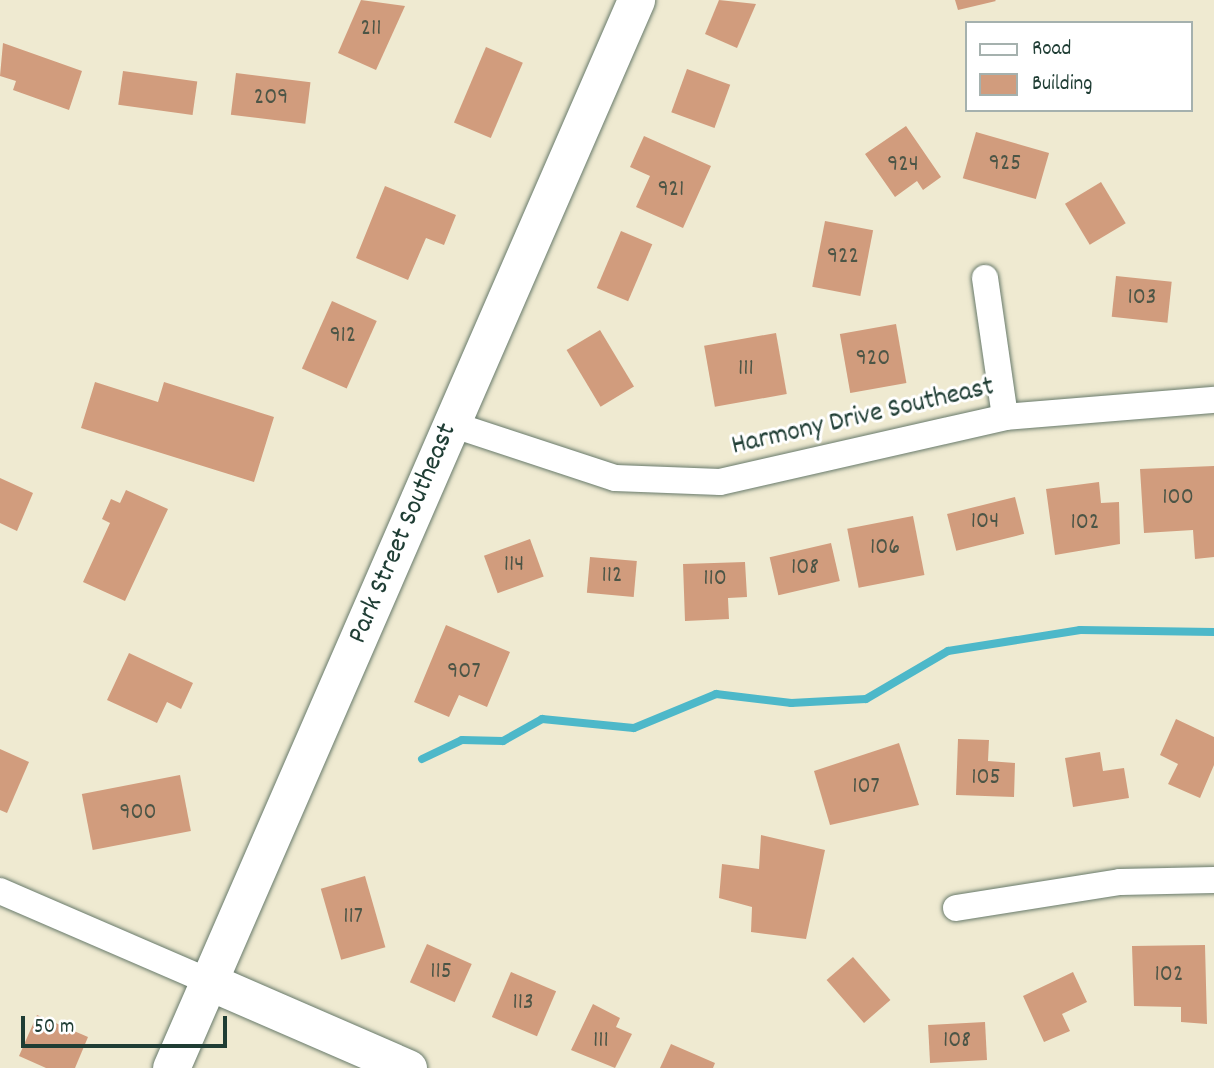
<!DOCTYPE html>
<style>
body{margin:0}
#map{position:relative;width:1214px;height:1068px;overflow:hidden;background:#efead1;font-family:Dekko,sans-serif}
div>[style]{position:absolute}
.stream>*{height:8px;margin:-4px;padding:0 4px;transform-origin:4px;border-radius:4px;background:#4db8c9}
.building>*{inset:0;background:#d19c7d;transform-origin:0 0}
.roads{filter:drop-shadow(0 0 2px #687a6b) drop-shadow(0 0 2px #687a6b)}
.street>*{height:26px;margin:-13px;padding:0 13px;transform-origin:13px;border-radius:13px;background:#fff}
.secondary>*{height:37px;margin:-18.5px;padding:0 18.5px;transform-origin:18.5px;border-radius:18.5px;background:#fff}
span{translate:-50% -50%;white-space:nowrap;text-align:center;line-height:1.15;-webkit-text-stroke:6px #fff;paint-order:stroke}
.number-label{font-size:24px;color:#4c5546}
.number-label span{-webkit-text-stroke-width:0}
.street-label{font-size:28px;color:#1f3d34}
.legend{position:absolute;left:965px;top:21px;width:228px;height:91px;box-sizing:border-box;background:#fff;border:2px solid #a5b1ae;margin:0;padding:9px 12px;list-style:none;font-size:21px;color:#1f3d34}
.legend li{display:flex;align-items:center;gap:14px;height:35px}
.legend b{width:35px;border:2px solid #a5b1ae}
.scale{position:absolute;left:21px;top:1016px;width:206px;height:32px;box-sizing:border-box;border:4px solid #1f3d34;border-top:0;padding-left:9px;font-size:21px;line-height:24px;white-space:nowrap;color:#1f3d34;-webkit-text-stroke:5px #fff;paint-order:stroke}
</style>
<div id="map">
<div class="stream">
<div style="left:422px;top:759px;width:44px;rotate:-25.4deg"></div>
<div style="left:462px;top:740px;width:41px;rotate:1.4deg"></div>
<div style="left:503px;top:741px;width:45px;rotate:-29.4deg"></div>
<div style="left:542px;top:719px;width:92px;rotate:5.6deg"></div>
<div style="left:634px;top:728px;width:89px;rotate:-22.5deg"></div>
<div style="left:716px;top:694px;width:76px;rotate:6.8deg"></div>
<div style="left:791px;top:703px;width:75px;rotate:-3.1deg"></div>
<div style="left:866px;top:699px;width:95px;rotate:-30.3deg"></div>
<div style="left:948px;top:651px;width:134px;rotate:-9deg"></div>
<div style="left:1080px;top:630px;width:134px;rotate:0.9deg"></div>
</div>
<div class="building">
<div style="clip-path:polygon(361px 0,405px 6px,376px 70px,338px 53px)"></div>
<div style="clip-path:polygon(719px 0,756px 4px,737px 48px,705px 34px)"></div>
<div style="clip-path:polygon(955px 0,995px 0,996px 1px,958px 10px)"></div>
<div style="clip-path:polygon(3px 43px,82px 71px,69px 110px,13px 90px,16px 81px,0 76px)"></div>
<div style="left:486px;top:47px;width:40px;height:82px;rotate:23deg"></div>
<div style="left:687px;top:69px;width:46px;height:46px;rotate:20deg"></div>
<div style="left:123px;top:71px;width:75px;height:34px;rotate:8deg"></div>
<div style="left:236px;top:73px;width:75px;height:42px;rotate:7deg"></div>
<div style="clip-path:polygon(906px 126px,941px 177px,923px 190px,917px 181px,895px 197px,865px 154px)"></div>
<div style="left:976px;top:132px;width:76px;height:48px;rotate:16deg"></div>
<div style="clip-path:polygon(644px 136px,711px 166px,683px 228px,636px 207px,650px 176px,630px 167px)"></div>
<div style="left:1101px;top:182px;width:48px;height:42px;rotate:59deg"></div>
<div style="clip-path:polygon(385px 186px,456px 215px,444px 245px,426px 238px,408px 280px,356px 258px)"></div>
<div style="left:825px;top:221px;width:49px;height:67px;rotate:11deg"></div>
<div style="left:621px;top:231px;width:34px;height:62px;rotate:23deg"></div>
<div style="left:1116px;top:276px;width:56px;height:41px;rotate:6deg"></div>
<div style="left:332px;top:301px;width:49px;height:74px;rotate:24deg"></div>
<div style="left:896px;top:324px;width:60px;height:57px;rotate:80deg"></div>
<div style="left:600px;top:330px;width:66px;height:39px;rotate:59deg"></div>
<div style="left:776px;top:333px;width:62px;height:73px;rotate:80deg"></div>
<div style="clip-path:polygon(95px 382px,158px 402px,164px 382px,274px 417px,254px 482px,81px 428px)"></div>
<div style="clip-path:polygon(1214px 466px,1214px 557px,1195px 559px,1193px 530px,1144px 533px,1140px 469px)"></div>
<div style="clip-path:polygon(0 478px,33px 493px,17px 531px,0 523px)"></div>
<div style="clip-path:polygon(1099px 482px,1101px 503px,1119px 502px,1120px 544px,1055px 555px,1046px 489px)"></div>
<div style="clip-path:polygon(126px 490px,168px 509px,125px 601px,83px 582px,110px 523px,102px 519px,111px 499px,120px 503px)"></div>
<div style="left:1015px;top:497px;width:38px;height:70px;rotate:76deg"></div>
<div style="left:913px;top:516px;width:60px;height:67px;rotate:79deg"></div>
<div style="left:530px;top:539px;width:40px;height:49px;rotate:70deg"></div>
<div style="left:831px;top:543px;width:39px;height:63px;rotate:77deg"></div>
<div style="left:590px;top:557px;width:47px;height:36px;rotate:5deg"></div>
<div style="clip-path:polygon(745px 562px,747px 597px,728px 598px,729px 619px,685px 621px,683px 564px)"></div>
<div style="clip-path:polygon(446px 625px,510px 652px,487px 707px,459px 695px,449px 717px,414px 702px)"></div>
<div style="clip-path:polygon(129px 653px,193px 683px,181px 709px,167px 702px,157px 723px,107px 700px)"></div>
<div style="clip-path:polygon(1176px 719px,1214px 737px,1214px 765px,1200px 798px,1168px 784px,1178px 764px,1160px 755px)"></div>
<div style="clip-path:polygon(958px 739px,989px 740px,988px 761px,1015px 763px,1014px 797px,956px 795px)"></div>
<div style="clip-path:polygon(899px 743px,919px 805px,830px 825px,814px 771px)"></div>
<div style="clip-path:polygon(0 749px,29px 762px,7px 813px,0 810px)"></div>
<div style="clip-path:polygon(1100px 752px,1103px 771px,1124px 768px,1129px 798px,1073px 807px,1065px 758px)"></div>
<div style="left:180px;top:775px;width:57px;height:100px;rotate:79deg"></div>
<div style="clip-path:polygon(761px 835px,825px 850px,806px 939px,751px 932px,752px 907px,719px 898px,722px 864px,759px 869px)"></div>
<div style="left:365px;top:876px;width:74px;height:46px;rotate:74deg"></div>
<div style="left:427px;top:944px;width:49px;height:42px;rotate:24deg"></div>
<div style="clip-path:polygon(1205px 945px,1207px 1024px,1181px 1022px,1181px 1007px,1134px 1006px,1132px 946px)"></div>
<div style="left:853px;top:957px;width:57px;height:35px;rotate:49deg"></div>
<div style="left:511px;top:972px;width:49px;height:49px;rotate:23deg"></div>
<div style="clip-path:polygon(1073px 972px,1087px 1002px,1062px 1014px,1070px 1031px,1044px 1042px,1023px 996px)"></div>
<div style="clip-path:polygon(593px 1004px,620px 1018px,616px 1027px,632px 1034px,615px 1068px,571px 1050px)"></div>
<div style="clip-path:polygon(37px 1015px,88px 1037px,75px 1068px,46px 1068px,19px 1056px)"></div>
<div style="left:985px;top:1022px;width:38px;height:57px;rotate:87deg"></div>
<div style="clip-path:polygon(671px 1044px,715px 1063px,713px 1068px,660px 1068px)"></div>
</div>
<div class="roads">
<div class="street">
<div style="left:985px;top:278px;width:140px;rotate:81.8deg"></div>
<div style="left:451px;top:424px;width:173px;rotate:18.2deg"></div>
<div style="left:615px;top:478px;width:105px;rotate:2.2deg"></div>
<div style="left:720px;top:482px;width:292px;rotate:-12.8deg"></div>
<div style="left:1005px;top:417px;width:210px;rotate:-4.7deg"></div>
<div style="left:0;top:891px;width:229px;rotate:23.4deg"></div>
<div style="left:956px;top:908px;width:166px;rotate:-9deg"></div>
<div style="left:1120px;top:882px;width:94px;rotate:-1.2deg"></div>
</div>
<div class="secondary">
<div style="left:210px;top:982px;width:216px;rotate:23.5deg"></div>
<div style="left:171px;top:1068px;width:1165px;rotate:-66.47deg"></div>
</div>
</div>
<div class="number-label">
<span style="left:371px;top:30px">211</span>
<span style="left:271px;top:99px">209</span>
<span style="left:1005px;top:165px">925</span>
<span style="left:903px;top:166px">924</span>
<span style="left:671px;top:191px">921</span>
<span style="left:843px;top:258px">922</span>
<span style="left:1142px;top:299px">103</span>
<span style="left:343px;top:337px">912</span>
<span style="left:873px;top:360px">920</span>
<span style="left:746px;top:370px">111</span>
<span style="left:1178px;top:499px">100</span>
<span style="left:985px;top:523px">104</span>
<span style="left:1085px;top:524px">102</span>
<span style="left:885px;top:549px">106</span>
<span style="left:514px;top:566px">114</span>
<span style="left:805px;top:569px">108</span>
<span style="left:612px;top:577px">112</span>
<span style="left:715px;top:580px">110</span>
<span style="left:464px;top:673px">907</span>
<span style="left:986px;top:779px">105</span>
<span style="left:866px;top:788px">107</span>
<span style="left:138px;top:814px">900</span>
<span style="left:353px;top:918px">117</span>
<span style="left:441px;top:973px">115</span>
<span style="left:1169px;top:976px">102</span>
<span style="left:523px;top:1004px">113</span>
<span style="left:601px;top:1042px">111</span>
<span style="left:957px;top:1042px">108</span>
</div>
<div class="street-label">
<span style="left:863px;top:418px;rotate:-13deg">Harmony Drive Southeast</span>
<span style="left:404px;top:534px;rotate:-67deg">Park Street Southeast</span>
</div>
<ul class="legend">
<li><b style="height:9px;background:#fff"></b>Road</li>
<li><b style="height:19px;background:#d19c7d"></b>Building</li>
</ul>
<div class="scale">50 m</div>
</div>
